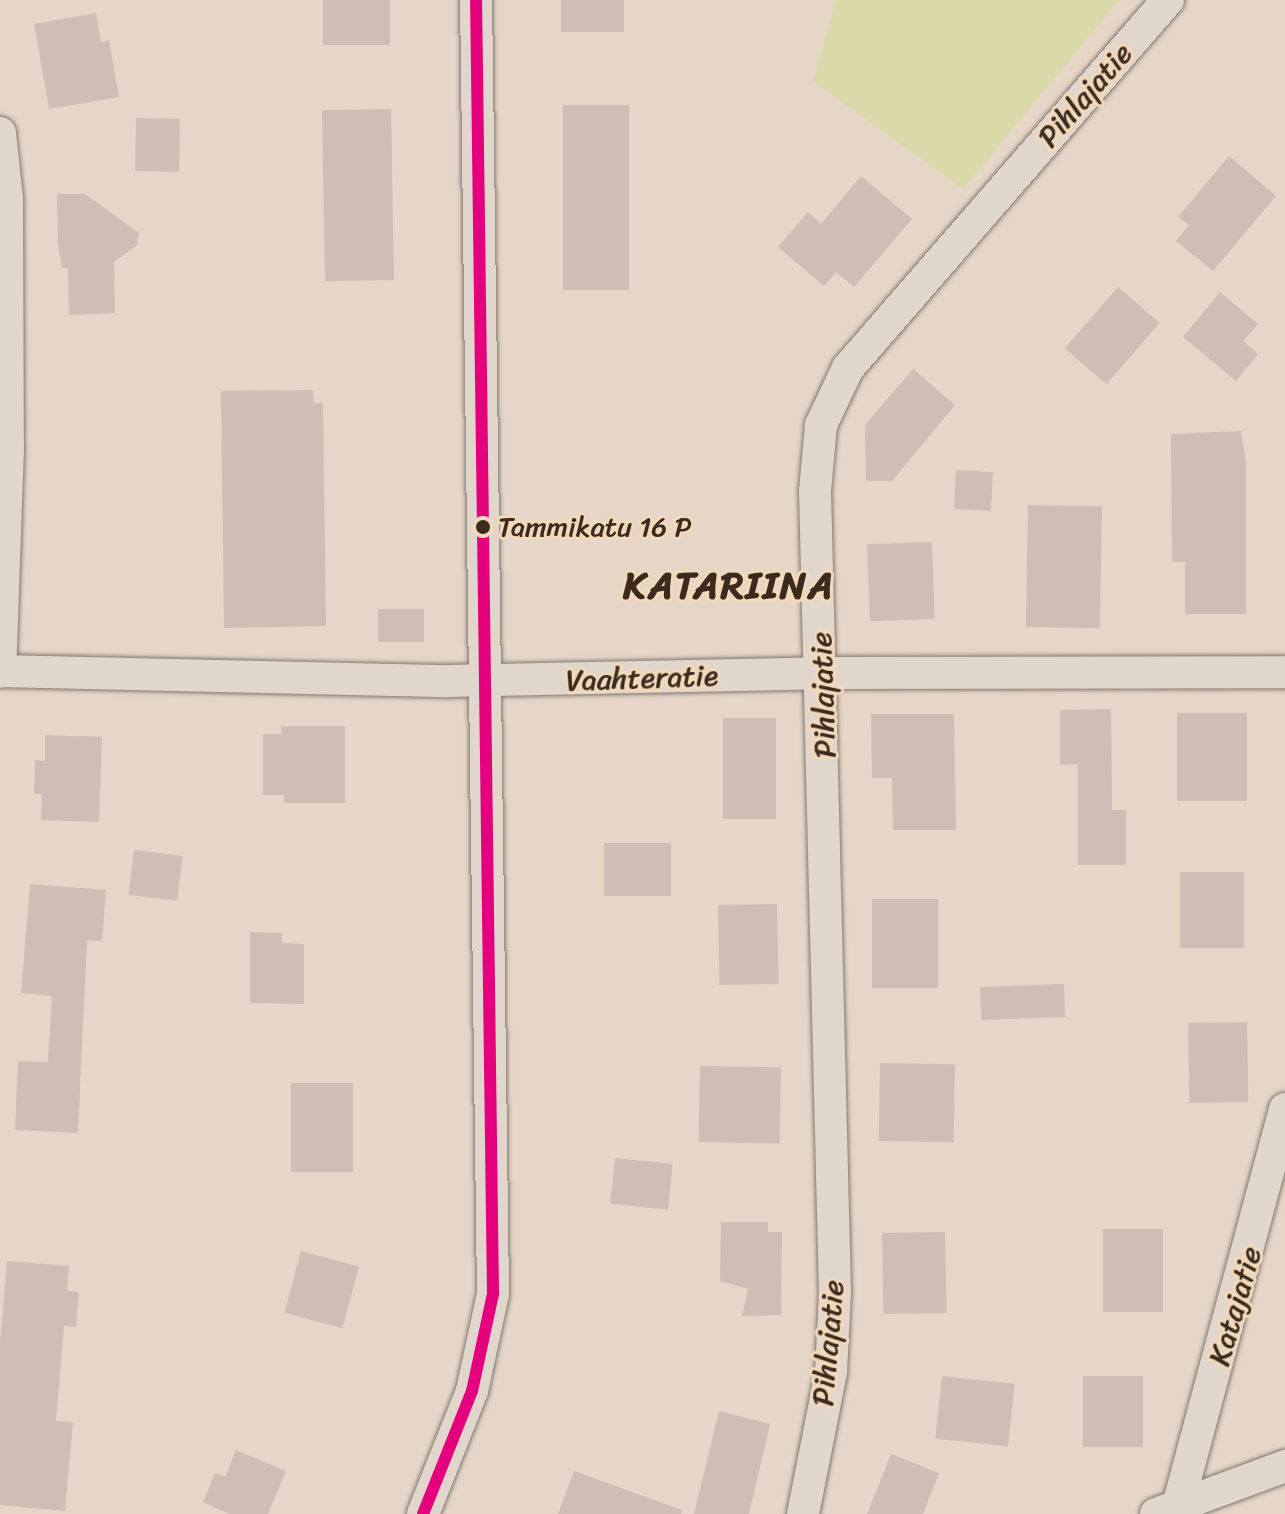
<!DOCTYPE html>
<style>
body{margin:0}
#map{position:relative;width:1285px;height:1514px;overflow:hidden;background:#e5d6c8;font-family:Sriracha,sans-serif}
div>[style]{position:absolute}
.green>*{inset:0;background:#d9d9a9}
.building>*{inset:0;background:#cebeb6;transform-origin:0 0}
.roads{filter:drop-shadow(0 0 2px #83786f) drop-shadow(0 0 2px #83786f)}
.street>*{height:32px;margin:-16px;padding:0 16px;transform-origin:16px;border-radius:16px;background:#e0d6cb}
.bus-1>*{height:12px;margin:-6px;padding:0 6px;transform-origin:6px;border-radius:6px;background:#e5007d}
.dots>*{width:22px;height:22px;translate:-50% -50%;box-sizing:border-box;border:4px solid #f1d9b9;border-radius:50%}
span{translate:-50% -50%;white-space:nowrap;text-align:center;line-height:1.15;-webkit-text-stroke:6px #f1d9b9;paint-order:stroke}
.bus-label{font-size:28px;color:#3b2a1e}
.left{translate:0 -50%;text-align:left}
.street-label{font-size:30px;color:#3b2a1e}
.district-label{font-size:38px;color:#3b2a1e;font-weight:700;letter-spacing:2px}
</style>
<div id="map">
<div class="green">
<div style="clip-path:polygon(836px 0,1119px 0,963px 189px,813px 81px)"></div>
</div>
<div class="building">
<div style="left:323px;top:0;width:67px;height:45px"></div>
<div style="left:561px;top:0;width:63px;height:32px"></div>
<div style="clip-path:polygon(96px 13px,101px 42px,109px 40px,119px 97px,49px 109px,34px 24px)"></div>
<div style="left:563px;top:105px;width:66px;height:185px"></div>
<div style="left:391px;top:109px;width:171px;height:69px;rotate:89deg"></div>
<div style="left:136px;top:118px;width:44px;height:53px;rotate:1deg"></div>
<div style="clip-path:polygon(1229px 156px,1276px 196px,1213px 271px,1176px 241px,1189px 225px,1178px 217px)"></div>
<div style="clip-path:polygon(861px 176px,912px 219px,854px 287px,836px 272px,824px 286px,778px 247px,808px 212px,821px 224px)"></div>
<div style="clip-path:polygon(57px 194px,85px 194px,139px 233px,137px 245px,114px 262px,115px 313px,69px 315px,68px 268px,62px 268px,58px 245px)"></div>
<div style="left:1118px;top:287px;width:55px;height:81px;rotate:41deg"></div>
<div style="clip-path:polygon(1220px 292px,1258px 324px,1243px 341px,1258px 354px,1236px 381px,1183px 337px)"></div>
<div style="clip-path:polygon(913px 369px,955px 405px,892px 481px,866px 481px,865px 425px)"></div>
<div style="clip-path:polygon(313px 390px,314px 403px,323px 403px,326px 626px,224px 628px,221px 391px)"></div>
<div style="clip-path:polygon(1241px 431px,1246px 463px,1246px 614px,1185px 614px,1185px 562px,1172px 562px,1171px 434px)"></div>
<div style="left:956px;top:470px;width:37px;height:39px;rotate:3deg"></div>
<div style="left:1028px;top:505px;width:74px;height:122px;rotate:1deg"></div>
<div style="left:932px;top:542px;width:77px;height:65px;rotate:88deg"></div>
<div style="left:424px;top:609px;width:33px;height:46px;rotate:90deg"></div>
<div style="clip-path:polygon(1111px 709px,1112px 810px,1126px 810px,1126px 865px,1078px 865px,1078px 764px,1060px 765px,1060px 710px)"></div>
<div style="left:1177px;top:713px;width:70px;height:88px"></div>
<div style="clip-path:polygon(871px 714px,954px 714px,956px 830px,893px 830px,892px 778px,872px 778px)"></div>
<div style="left:723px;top:718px;width:53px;height:101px"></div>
<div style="clip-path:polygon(281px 726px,345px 726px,345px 803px,284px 803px,284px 795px,263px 795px,263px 734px,282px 734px)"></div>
<div style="clip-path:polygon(45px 735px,102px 737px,99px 822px,41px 820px,42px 794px,34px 794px,35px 760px,45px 761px)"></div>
<div style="left:604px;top:843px;width:67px;height:53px"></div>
<div style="left:134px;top:850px;width:49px;height:45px;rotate:7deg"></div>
<div style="left:1244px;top:872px;width:76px;height:64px;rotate:90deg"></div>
<div style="clip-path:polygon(30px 884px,106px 890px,102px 941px,87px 940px,78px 1133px,15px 1130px,18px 1061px,48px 1062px,52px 996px,21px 993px)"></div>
<div style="left:872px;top:899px;width:66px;height:89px"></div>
<div style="left:777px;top:904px;width:80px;height:59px;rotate:89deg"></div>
<div style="clip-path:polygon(250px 932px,282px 933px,282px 943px,304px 944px,304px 1004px,250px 1003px)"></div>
<div style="left:1064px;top:984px;width:33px;height:84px;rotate:88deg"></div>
<div style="left:1247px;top:1022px;width:80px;height:59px;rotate:89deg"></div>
<div style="left:880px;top:1063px;width:75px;height:78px;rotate:1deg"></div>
<div style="left:700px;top:1066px;width:81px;height:76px;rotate:1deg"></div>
<div style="left:291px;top:1083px;width:62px;height:89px"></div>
<div style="left:615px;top:1158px;width:58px;height:46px;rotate:6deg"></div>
<div style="clip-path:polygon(721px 1222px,768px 1222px,768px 1232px,782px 1232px,781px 1315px,742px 1316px,748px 1289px,720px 1281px)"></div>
<div style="left:1103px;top:1229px;width:60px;height:83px"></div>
<div style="left:945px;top:1232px;width:81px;height:63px;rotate:89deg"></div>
<div style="left:301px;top:1251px;width:60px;height:64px;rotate:15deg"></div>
<div style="clip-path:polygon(7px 1261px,69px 1266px,67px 1291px,79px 1292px,76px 1327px,64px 1326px,56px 1421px,73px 1422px,65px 1511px,0 1505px,0 1344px)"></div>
<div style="left:942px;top:1376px;width:73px;height:63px;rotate:6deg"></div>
<div style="left:1083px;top:1376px;width:60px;height:71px"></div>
<div style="clip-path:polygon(719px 1411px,770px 1424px,749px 1514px,694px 1514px)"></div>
<div style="clip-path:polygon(236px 1450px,286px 1471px,268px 1514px,229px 1514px,203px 1502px,215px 1473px,225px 1477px)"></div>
<div style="clip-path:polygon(891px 1454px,939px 1473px,923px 1514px,867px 1514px)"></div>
<div style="clip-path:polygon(574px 1471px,682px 1510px,681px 1514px,558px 1514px)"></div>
</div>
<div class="roads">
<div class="street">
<div style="left:0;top:133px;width:66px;rotate:83.9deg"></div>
<div style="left:7px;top:199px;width:248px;rotate:89.8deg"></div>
<div style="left:8px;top:447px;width:225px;rotate:92deg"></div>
<div style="left:0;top:671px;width:448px;rotate:1.3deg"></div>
<div style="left:448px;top:681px;width:375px;rotate:-1.2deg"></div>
<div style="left:823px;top:673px;width:462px;rotate:-0.1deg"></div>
<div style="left:1179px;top:1502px;width:407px;rotate:-74.9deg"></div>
<div style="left:423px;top:1514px;width:132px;rotate:-68.3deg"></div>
<div style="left:472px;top:1391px;width:99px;rotate:-77.8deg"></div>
<div style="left:493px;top:1294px;width:1294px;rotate:-90.75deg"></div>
<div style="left:803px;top:1514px;width:145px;rotate:-78.8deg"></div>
<div style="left:831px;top:1372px;width:80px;rotate:-87.1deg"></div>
<div style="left:835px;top:1292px;width:801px;rotate:-91.43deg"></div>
<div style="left:815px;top:491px;width:66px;rotate:-84.8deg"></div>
<div style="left:821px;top:425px;width:63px;rotate:-64.7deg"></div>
<div style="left:848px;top:368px;width:488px;rotate:-49deg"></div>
<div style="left:1156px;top:1514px;width:138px;rotate:-20.4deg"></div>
</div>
</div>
<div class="bus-1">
<div style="left:423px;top:1514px;width:132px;rotate:-68.3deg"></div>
<div style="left:472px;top:1391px;width:99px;rotate:-77.8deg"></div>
<div style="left:493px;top:1294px;width:1294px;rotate:-90.75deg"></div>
</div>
<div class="dots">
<div style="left:483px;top:527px;background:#3b2a1e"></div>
</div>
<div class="bus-label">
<span class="left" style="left:498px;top:527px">Tammikatu 16 P</span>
</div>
<div class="street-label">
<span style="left:1085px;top:95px;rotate:-49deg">Pihlajatie</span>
<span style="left:642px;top:678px;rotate:-2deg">Vaahteratie</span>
<span style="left:823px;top:695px;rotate:-92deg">Pihlajatie</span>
<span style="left:1235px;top:1306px;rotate:-74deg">Katajatie</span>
<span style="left:828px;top:1343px;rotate:-85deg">Pihlajatie</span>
</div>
<div class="district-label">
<span style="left:729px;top:586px">KATARIINA</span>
</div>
</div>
